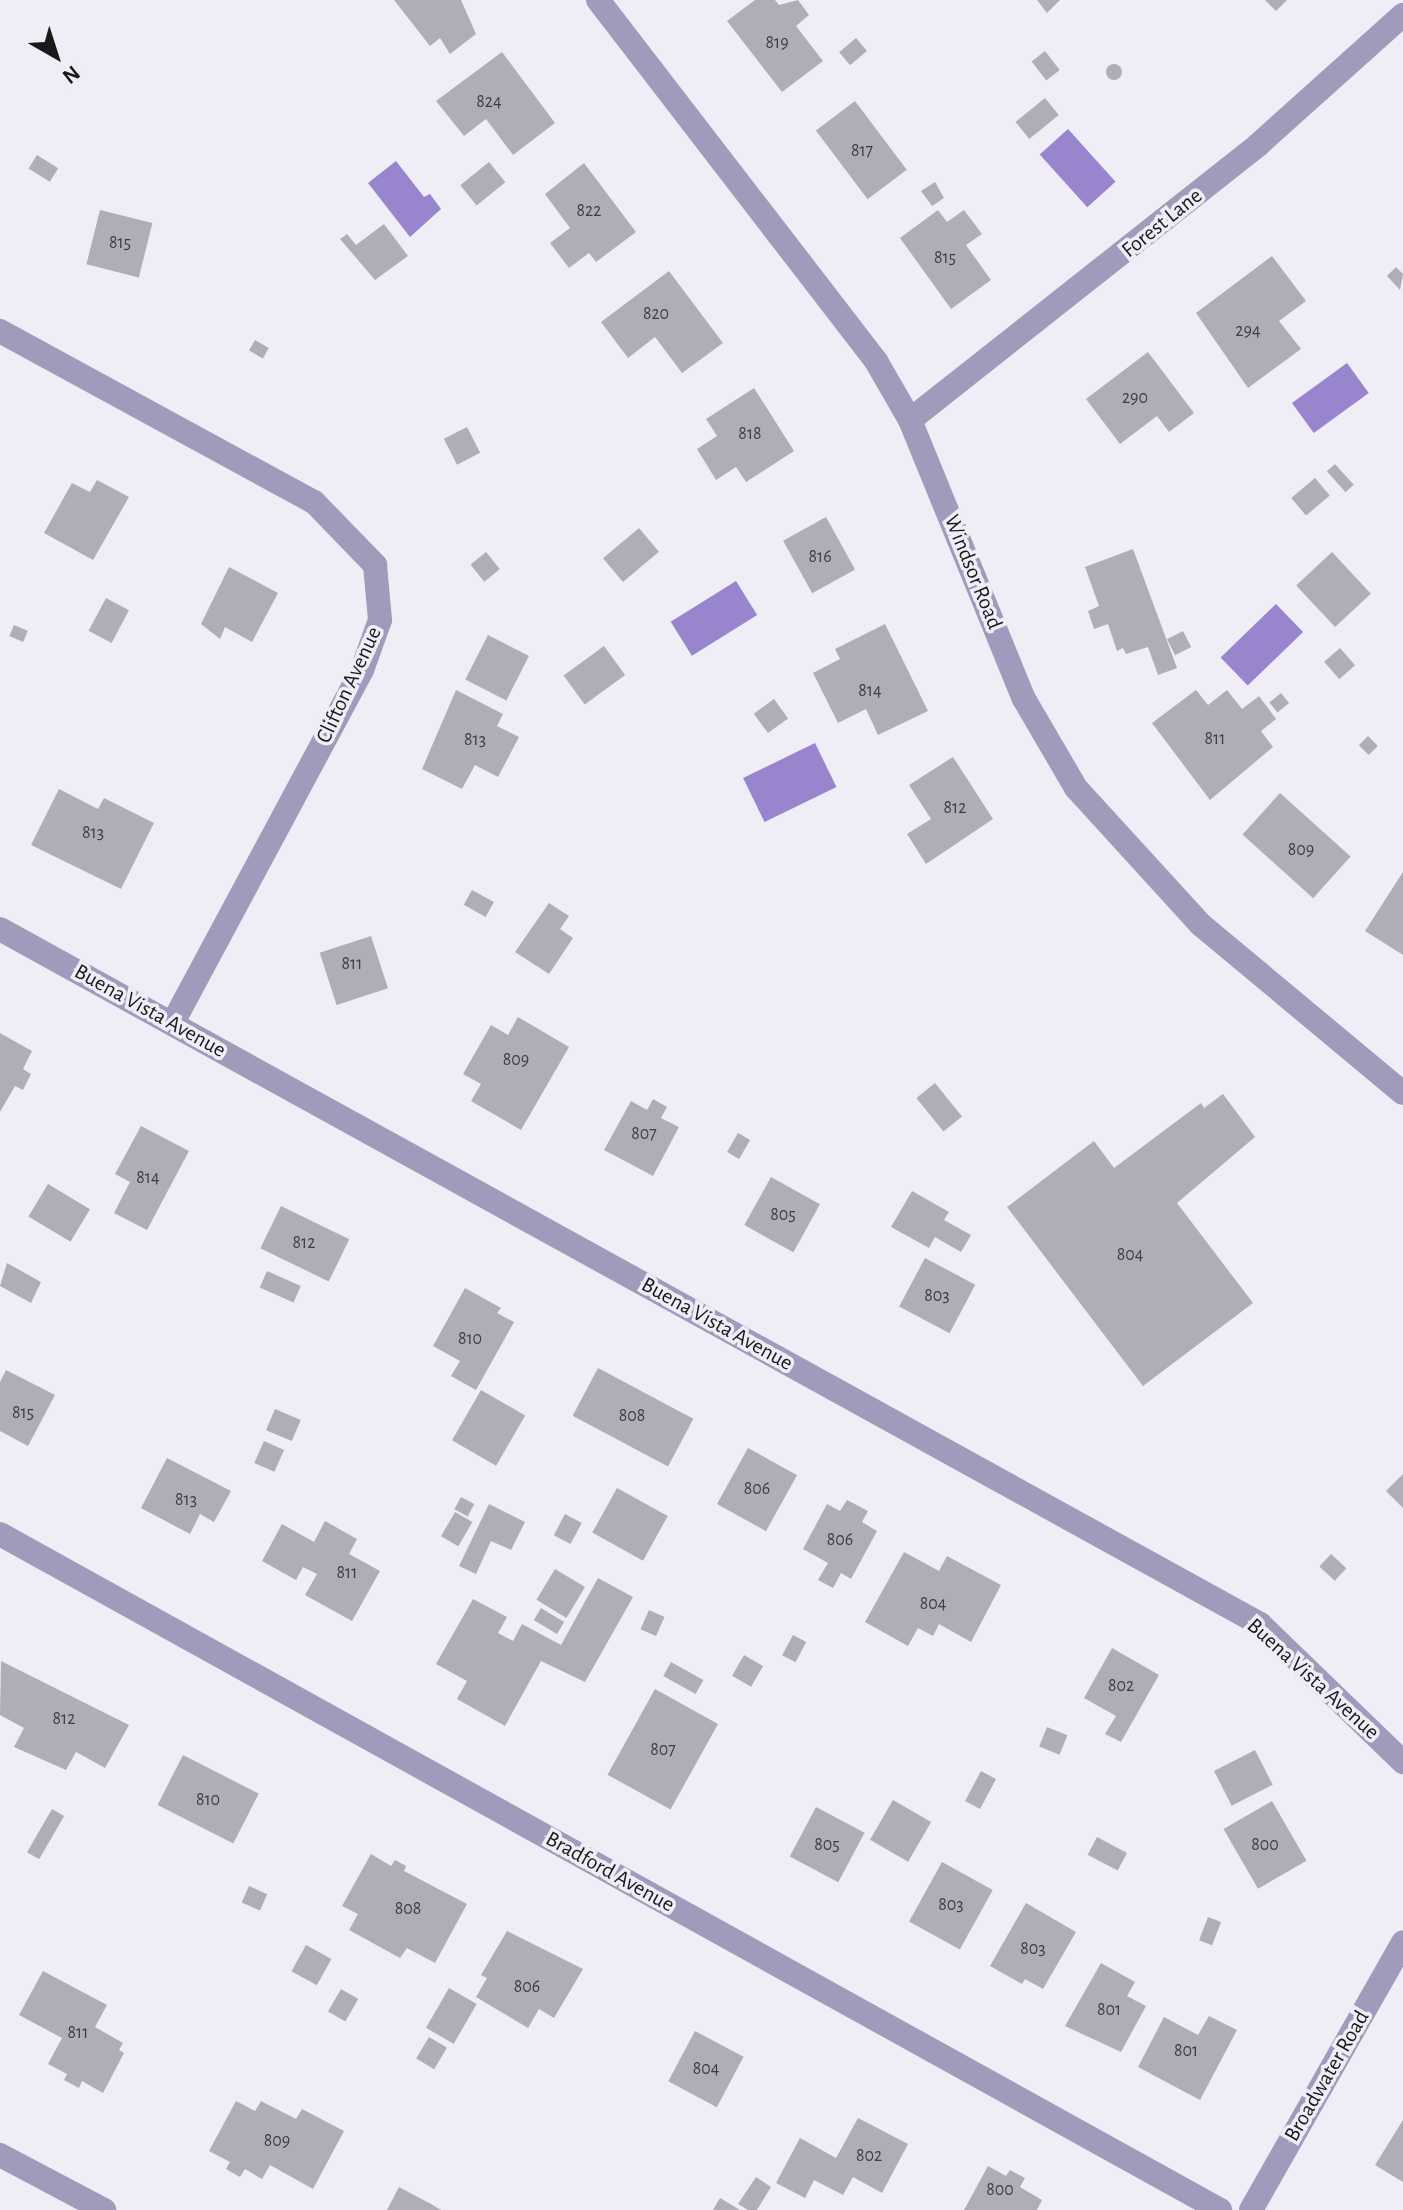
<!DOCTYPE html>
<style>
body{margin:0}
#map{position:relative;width:1403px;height:2210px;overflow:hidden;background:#efedf6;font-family:"Alegreya Sans",sans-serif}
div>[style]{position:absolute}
.water>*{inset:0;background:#9885cd;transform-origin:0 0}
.building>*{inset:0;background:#afaeb6;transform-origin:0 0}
.round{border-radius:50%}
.minor>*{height:24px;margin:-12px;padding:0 12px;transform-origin:12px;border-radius:12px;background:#a19aba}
span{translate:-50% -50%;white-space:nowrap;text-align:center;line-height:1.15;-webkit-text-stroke:7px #efedf6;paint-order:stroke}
.number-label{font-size:18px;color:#3e3e42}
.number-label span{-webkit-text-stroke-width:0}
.street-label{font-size:22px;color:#19181b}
.north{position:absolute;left:16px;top:16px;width:80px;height:80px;-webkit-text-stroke:6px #efedf6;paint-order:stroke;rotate:141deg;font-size:22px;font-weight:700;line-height:32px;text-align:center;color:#19181b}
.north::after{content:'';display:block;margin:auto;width:28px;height:36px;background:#19181b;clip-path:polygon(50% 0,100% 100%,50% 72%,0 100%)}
</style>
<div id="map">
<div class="water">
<div style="left:1068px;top:129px;width:71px;height:38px;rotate:48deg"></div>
<div style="clip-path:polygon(396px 161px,424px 197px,430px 194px,441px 209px,410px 237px,368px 183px)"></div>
<div style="left:1347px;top:363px;width:37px;height:68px;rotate:54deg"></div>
<div style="left:736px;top:581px;width:40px;height:77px;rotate:58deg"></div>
<div style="left:1276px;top:604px;width:39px;height:77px;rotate:46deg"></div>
<div style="left:815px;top:743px;width:49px;height:80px;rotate:64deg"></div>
</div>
<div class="building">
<div style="clip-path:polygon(394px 0,461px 0,476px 34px,450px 54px,440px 38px,430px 46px)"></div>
<div style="clip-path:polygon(755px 0,775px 0,779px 5px,798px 0,809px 15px,796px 26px,823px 61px,782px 92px,727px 21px)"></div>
<div style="clip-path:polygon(1037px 0,1060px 0,1047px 13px)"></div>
<div style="clip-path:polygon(1265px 0,1287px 0,1276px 11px)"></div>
<div style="left:856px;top:38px;width:17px;height:22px;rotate:50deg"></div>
<div style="left:1045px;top:51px;width:24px;height:17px;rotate:52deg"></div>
<div style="clip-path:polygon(502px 52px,555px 123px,513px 155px,486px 119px,464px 136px,436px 101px)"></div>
<div class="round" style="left:1106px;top:64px;width:16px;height:16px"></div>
<div style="left:1045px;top:98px;width:22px;height:38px;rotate:51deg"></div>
<div style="left:855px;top:101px;width:86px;height:49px;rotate:53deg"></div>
<div style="left:37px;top:155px;width:25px;height:16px;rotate:32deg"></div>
<div style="left:489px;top:162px;width:26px;height:37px;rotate:51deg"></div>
<div style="clip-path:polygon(584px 163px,636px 232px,596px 262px,589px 253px,569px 268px,550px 243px,570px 228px,545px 194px)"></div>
<div style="clip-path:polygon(935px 182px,944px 198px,932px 206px,921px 191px)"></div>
<div style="left:100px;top:210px;width:54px;height:56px;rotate:14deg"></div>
<div style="clip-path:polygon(938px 210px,947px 222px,964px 210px,982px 234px,966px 245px,991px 280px,951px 309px,900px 238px)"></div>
<div style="clip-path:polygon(384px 224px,408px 256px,375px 280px,340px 239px,347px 234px,356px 245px)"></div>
<div style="clip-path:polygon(1272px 256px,1306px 301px,1279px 321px,1301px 349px,1248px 388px,1196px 313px)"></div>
<div style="clip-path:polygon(1396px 267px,1403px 274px,1400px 290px,1387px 276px)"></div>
<div style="clip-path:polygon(669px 271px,723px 343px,682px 373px,655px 337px,628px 358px,601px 322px)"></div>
<div style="left:255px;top:340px;width:16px;height:12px;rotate:30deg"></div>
<div style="clip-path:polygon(1148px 352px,1194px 413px,1169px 432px,1157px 416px,1120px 444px,1086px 399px)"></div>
<div style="clip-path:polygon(754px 388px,794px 451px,746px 482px,736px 467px,716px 480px,697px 449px,717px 436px,706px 419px)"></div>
<div style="left:467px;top:427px;width:29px;height:26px;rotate:63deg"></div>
<div style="left:1335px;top:464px;width:28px;height:11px;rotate:48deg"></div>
<div style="left:1315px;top:478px;width:23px;height:31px;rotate:50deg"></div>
<div style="clip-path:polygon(97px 480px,129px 497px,93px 560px,44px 533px,72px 483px,90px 492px)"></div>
<div style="left:826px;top:517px;width:60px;height:49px;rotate:61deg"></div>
<div style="left:639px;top:528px;width:31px;height:47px;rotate:50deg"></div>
<div style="clip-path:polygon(1133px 549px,1177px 668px,1158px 675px,1148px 647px,1126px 654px,1123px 648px,1117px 651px,1108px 624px,1094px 629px,1088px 611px,1099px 606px,1085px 567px)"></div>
<div style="left:486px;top:552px;width:22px;height:20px;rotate:51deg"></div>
<div style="left:1332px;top:552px;width:57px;height:49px;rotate:47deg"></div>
<div style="clip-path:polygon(229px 567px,278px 593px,252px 642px,225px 627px,220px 639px,201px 624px)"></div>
<div style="left:106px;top:598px;width:26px;height:37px;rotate:28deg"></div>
<div style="clip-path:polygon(885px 624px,928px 711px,878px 735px,866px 709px,838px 723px,813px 673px,840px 659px,835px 649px)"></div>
<div style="left:14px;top:625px;width:15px;height:12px;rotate:23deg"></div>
<div style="left:1183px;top:631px;width:18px;height:18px;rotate:63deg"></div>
<div style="left:488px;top:635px;width:46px;height:50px;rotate:27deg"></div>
<div style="left:604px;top:646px;width:36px;height:50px;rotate:54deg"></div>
<div style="left:1340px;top:648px;width:23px;height:21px;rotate:49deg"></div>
<div style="clip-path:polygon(456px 690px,503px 714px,497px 726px,519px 737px,498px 777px,475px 765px,462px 789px,422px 769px)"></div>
<div style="clip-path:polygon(1196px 690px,1208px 705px,1227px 690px,1242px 709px,1259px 696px,1276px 719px,1261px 731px,1273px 747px,1210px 800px,1152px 723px)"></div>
<div style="left:1281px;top:693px;width:13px;height:15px;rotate:51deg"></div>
<div style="left:774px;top:699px;width:24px;height:25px;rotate:54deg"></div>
<div style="left:1368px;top:736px;width:14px;height:13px;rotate:45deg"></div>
<div style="clip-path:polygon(953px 757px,993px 819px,926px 864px,907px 834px,931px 819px,909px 785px)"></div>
<div style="clip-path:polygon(59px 789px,98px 809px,104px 798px,154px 823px,121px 889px,31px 845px)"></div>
<div style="left:1280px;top:793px;width:95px;height:56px;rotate:42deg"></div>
<div style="clip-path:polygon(1403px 872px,1403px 955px,1365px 931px)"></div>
<div style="left:472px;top:890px;width:25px;height:17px;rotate:29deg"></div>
<div style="clip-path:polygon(549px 903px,569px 916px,560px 929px,573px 938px,549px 974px,515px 952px)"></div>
<div style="left:371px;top:936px;width:55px;height:54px;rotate:72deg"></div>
<div style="clip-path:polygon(518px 1017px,569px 1047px,521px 1130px,471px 1101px,481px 1084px,463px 1074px,491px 1025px,508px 1035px)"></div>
<div style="clip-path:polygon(0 1033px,32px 1051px,23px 1069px,31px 1074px,23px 1090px,15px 1086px,0 1112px)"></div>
<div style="left:935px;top:1083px;width:43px;height:24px;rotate:51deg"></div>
<div style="clip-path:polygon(1223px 1094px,1255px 1137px,1177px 1203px,1253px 1303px,1143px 1386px,1007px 1207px,1094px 1141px,1114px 1168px,1201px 1103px,1204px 1108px)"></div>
<div style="clip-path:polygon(653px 1099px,667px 1107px,661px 1118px,679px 1127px,653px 1176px,604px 1150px,631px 1101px,647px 1110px)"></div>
<div style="clip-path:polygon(141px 1126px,189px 1151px,147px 1230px,114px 1213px,130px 1182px,115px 1174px)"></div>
<div style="left:738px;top:1133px;width:14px;height:22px;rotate:30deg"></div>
<div style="left:771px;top:1177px;width:56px;height:55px;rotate:29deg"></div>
<div style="left:48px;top:1184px;width:49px;height:38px;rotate:31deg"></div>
<div style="clip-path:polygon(912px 1191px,949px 1212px,944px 1220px,971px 1235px,961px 1252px,935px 1237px,929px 1248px,891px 1227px)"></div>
<div style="left:281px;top:1206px;width:76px;height:47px;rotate:26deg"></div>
<div style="left:925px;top:1258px;width:57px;height:55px;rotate:28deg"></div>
<div style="clip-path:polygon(7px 1263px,41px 1282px,31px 1303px,0 1286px)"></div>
<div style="left:267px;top:1271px;width:37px;height:18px;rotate:24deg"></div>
<div style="clip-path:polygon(465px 1288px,501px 1308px,497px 1313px,514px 1322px,476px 1390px,451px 1376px,460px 1361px,433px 1346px)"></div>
<div style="left:598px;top:1368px;width:108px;height:54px;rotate:28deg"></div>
<div style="clip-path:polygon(6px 1370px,55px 1395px,28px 1446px,0 1431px,0 1382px)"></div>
<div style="left:481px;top:1390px;width:51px;height:58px;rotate:30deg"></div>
<div style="left:275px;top:1409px;width:28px;height:23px;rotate:23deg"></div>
<div style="left:264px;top:1441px;width:22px;height:24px;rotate:24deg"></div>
<div style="left:748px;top:1448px;width:56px;height:64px;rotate:29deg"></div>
<div style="clip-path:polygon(167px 1458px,231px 1491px,214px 1522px,200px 1514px,190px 1534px,141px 1508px)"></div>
<div style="clip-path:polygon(1403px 1474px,1403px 1508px,1386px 1491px)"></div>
<div style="left:617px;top:1488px;width:58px;height:51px;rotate:29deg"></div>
<div style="left:461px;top:1497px;width:15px;height:14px;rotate:28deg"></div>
<div style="clip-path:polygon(847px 1500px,868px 1511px,862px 1522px,877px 1531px,851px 1579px,841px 1573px,833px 1588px,818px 1580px,828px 1563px,803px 1549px,827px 1504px,840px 1511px)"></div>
<div style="clip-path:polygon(489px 1504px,525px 1522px,511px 1550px,491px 1541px,476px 1574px,459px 1566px)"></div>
<div style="left:455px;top:1512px;width:20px;height:28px;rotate:30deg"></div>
<div style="left:565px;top:1514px;width:19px;height:24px;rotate:28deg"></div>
<div style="clip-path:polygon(325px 1521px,357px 1539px,349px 1554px,380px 1571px,352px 1621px,305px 1595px,317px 1574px,303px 1567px,296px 1580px,262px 1561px,282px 1524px,314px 1542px)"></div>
<div style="clip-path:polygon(904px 1552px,939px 1571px,947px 1556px,1001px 1585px,971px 1642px,939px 1624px,933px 1636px,918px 1628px,908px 1646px,865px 1622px)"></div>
<div style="left:1331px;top:1554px;width:21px;height:17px;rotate:43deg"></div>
<div style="left:555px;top:1569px;width:35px;height:36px;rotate:31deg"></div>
<div style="clip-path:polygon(598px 1578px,633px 1597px,585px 1682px,541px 1661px,505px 1726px,457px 1699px,467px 1681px,436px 1664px,473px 1599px,507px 1617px,498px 1633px,513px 1641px,522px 1624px,561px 1645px)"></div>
<div style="left:541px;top:1608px;width:27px;height:14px;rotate:31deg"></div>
<div style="left:649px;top:1610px;width:17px;height:21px;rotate:24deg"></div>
<div style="left:793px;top:1635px;width:15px;height:23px;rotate:28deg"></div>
<div style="clip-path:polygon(1112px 1648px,1159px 1675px,1121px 1742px,1105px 1734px,1116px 1716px,1084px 1698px)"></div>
<div style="left:744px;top:1655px;width:22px;height:24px;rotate:30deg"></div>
<div style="clip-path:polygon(1px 1661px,129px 1725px,105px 1768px,76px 1752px,66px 1770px,14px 1747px,24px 1728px,0 1715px)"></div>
<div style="left:671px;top:1662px;width:37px;height:16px;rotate:29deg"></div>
<div style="left:655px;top:1689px;width:72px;height:98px;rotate:29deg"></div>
<div style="left:1047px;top:1727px;width:22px;height:21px;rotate:22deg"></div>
<div style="left:1255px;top:1750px;width:39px;height:46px;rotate:63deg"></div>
<div style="left:183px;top:1755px;width:85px;height:56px;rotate:27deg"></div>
<div style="left:981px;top:1771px;width:17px;height:34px;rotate:28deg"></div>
<div style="left:893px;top:1800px;width:44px;height:46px;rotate:30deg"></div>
<div style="left:1272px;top:1801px;width:69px;height:56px;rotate:60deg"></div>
<div style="left:816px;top:1807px;width:55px;height:56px;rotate:28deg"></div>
<div style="left:52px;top:1809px;width:14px;height:50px;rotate:30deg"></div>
<div style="left:1097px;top:1837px;width:34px;height:20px;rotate:28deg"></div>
<div style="clip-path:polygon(371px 1854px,391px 1866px,395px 1860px,406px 1866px,404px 1871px,467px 1904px,435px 1963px,407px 1948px,400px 1958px,349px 1930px,358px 1914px,342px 1906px)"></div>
<div style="left:942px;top:1862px;width:58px;height:68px;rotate:29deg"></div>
<div style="left:249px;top:1886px;width:20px;height:18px;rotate:24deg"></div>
<div style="clip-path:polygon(1026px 1903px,1076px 1932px,1043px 1989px,1025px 1979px,1022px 1984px,990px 1966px)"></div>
<div style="left:1208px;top:1917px;width:14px;height:25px;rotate:21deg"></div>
<div style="clip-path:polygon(507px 1931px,583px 1969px,554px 2018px,539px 2009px,528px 2028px,476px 1997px,487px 1978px,481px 1975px)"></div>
<div style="left:306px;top:1945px;width:29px;height:30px;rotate:29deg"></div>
<div style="clip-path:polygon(1101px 1963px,1135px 1982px,1127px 1996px,1146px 2006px,1121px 2052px,1065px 2026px)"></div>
<div style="clip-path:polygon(43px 1971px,107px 2005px,95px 2027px,123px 2043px,119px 2050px,124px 2053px,103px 2093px,82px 2081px,79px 2088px,64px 2080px,67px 2074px,48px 2064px,62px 2038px,19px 2015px)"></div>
<div style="left:449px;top:1988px;width:32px;height:46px;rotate:30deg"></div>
<div style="left:341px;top:1989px;width:20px;height:26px;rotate:30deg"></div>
<div style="clip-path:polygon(1209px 2016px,1237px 2030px,1200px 2100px,1138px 2067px,1164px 2017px,1198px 2035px)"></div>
<div style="left:695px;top:2031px;width:55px;height:57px;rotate:28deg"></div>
<div style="left:429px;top:2037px;width:21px;height:25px;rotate:31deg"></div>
<div style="clip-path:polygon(236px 2101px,255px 2111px,261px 2101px,296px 2119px,302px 2109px,344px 2131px,313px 2189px,270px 2165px,262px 2179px,245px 2169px,240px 2177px,226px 2169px,230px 2162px,209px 2151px)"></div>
<div style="clip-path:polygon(858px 2118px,908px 2144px,882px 2193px,853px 2177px,843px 2195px,814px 2180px,805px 2198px,776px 2183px,800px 2138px,836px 2158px)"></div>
<div style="clip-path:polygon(1403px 2120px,1403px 2182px,1375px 2165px)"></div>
<div style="clip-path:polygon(988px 2166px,1006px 2176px,1010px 2170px,1025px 2178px,1020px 2187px,1042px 2200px,1037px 2210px,964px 2210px)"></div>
<div style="clip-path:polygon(756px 2177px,771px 2187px,757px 2210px,748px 2210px,738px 2204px)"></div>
<div style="clip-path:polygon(399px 2187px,431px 2204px,441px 2210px,387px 2210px)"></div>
<div style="clip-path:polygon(720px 2198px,740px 2210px,713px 2210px)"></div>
</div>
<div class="minor">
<div style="left:598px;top:0;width:456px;rotate:52.4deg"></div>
<div style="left:876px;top:361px;width:68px;rotate:60deg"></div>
<div style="left:910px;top:420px;width:301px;rotate:67.8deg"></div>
<div style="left:1024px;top:699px;width:103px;rotate:59.7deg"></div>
<div style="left:1076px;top:788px;width:184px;rotate:47.6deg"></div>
<div style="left:1200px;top:924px;width:264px;rotate:39.8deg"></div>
<div style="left:0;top:331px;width:358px;rotate:28.6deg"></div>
<div style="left:314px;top:502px;width:88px;rotate:45.9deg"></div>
<div style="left:375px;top:565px;width:55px;rotate:84.8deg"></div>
<div style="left:380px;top:620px;width:53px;rotate:109.8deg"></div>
<div style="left:362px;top:670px;width:400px;rotate:118.2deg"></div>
<div style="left:910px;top:420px;width:444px;rotate:-38.3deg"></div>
<div style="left:1258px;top:145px;width:195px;rotate:-41.9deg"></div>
<div style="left:0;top:929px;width:1439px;rotate:28.88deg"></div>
<div style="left:1260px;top:1624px;width:199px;rotate:44deg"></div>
<div style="left:0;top:1534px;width:1395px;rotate:28.99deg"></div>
<div style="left:0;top:2155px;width:118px;rotate:27.9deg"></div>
<div style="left:1251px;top:2210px;width:308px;rotate:-60.4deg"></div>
</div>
<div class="number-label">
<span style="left:777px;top:43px">819</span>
<span style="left:489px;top:102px">824</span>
<span style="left:862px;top:151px">817</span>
<span style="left:589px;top:211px">822</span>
<span style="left:120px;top:243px">815</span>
<span style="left:945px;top:258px">815</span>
<span style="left:656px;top:314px">820</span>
<span style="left:1248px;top:331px">294</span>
<span style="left:1135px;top:398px">290</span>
<span style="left:750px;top:434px">818</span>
<span style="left:820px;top:557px">816</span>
<span style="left:870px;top:691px">814</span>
<span style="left:1215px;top:739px">811</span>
<span style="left:475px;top:740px">813</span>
<span style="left:955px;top:808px">812</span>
<span style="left:93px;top:833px">813</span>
<span style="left:1301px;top:850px">809</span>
<span style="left:352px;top:964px">811</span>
<span style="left:516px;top:1060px">809</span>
<span style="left:644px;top:1134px">807</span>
<span style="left:148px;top:1178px">814</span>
<span style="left:783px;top:1215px">805</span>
<span style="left:304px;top:1243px">812</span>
<span style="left:1130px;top:1255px">804</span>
<span style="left:937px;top:1296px">803</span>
<span style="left:470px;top:1339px">810</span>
<span style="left:23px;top:1413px">815</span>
<span style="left:632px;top:1416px">808</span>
<span style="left:757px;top:1489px">806</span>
<span style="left:186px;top:1500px">813</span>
<span style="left:840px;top:1540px">806</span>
<span style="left:347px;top:1573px">811</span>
<span style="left:933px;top:1604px">804</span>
<span style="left:1121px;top:1686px">802</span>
<span style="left:64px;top:1719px">812</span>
<span style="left:663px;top:1750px">807</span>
<span style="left:208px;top:1800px">810</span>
<span style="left:827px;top:1845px">805</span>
<span style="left:1265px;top:1845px">800</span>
<span style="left:951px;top:1905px">803</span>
<span style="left:408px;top:1909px">808</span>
<span style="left:1033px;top:1949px">803</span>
<span style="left:527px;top:1987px">806</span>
<span style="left:1109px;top:2010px">801</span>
<span style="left:78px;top:2033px">811</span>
<span style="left:1186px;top:2051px">801</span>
<span style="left:706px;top:2069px">804</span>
<span style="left:277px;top:2141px">809</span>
<span style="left:869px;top:2156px">802</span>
<span style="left:1000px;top:2190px">800</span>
</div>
<div class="street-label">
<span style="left:1162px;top:223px;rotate:-39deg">Forest Lane</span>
<span style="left:973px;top:572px;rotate:68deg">Windsor Road</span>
<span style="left:349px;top:685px;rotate:-65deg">Clifton Avenue</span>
<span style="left:150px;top:1011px;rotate:29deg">Buena Vista Avenue</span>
<span style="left:717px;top:1324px;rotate:29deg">Buena Vista Avenue</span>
<span style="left:1313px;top:1679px;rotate:42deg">Buena Vista Avenue</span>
<span style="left:610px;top:1872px;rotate:29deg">Bradford Avenue</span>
<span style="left:1327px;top:2076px;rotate:-60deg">Broadwater Road</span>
</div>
<div class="north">N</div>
</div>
